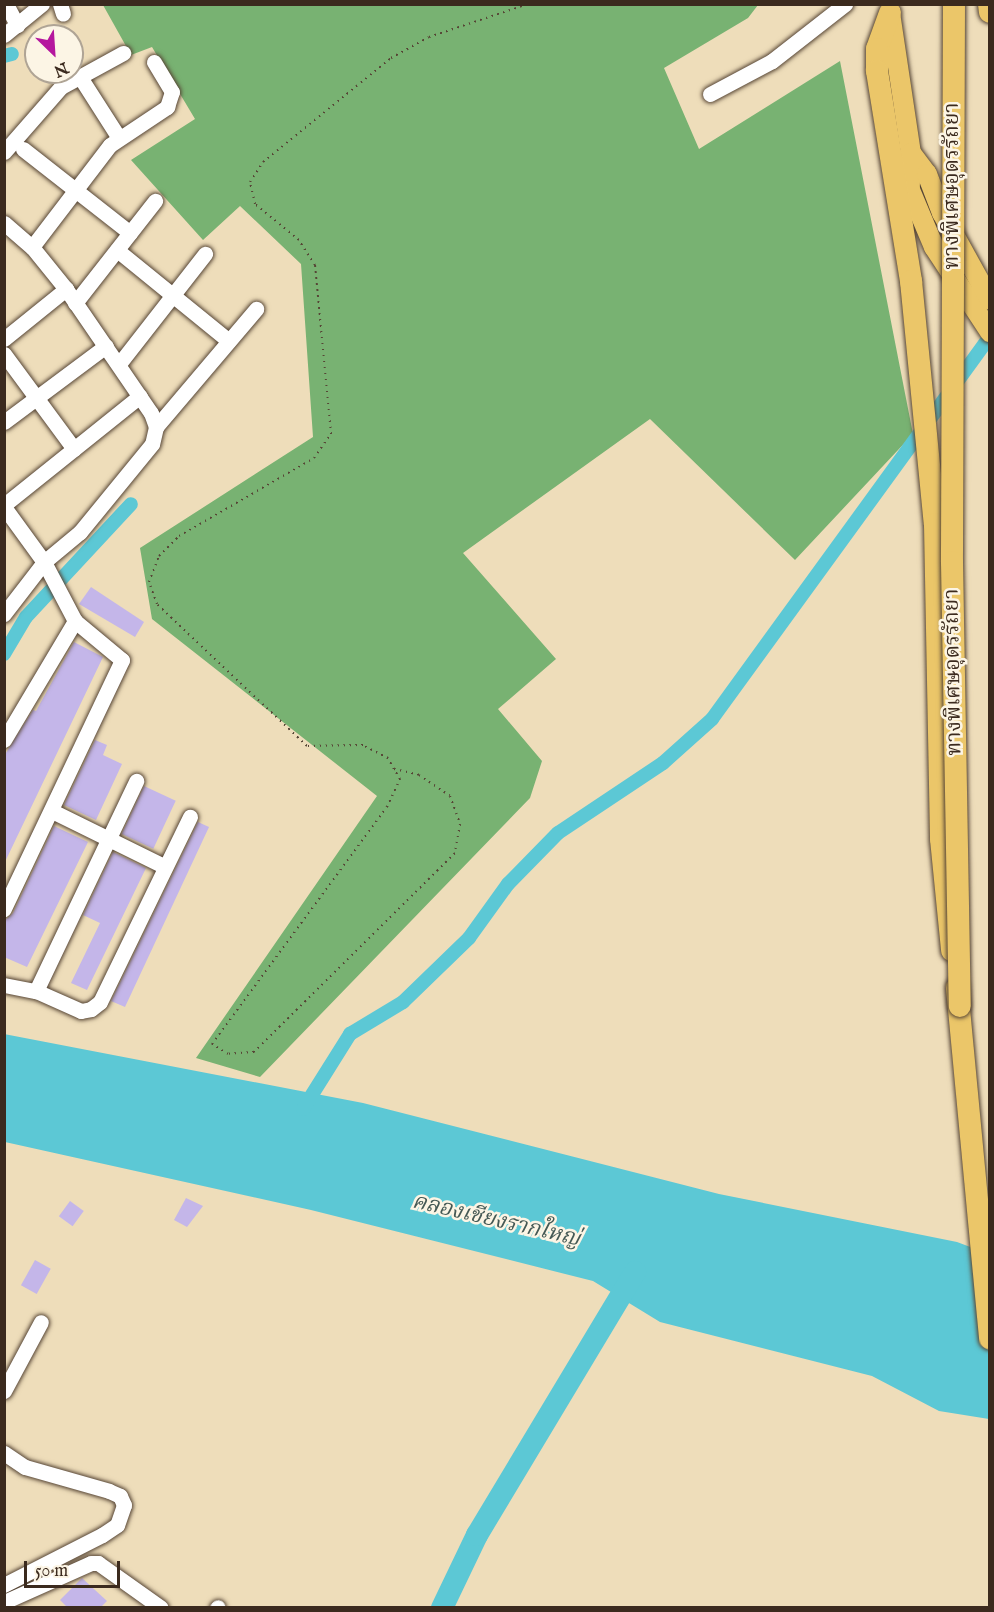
<!DOCTYPE html>
<meta charset="utf-8">
<style>
body{margin:0}
#map{position:relative;width:994px;height:1612px;overflow:hidden;background:#eeddba;font-family:"IM FELL English","Noto Serif Thai",serif}
div>[style]{position:absolute}
.forest>*{inset:0;background:#78b272}
.water>*{inset:0;background:#5cc8d5}
.canal>*{height:14px;margin:-7px;padding:0 7px;transform-origin:7px;border-radius:7px;background:#5cc8d5}
.river>*{height:22px;margin:-11px;padding:0 11px;transform-origin:11px;border-radius:11px;background:#5cc8d5}
.building>*{inset:0;background:#c4b6e9;transform-origin:0 0}
.path>*{height:2px;margin-top:-1px;transform-origin:0;background:repeating-linear-gradient(90deg,#564535 0 1.5px,transparent 0 6px)}
.roads{filter:drop-shadow(0 0 2px #564535) drop-shadow(0 0 2px #564535)}
.minor>*{height:15px;margin:-7.5px;padding:0 7.5px;transform-origin:7.5px;border-radius:7.5px;background:#fff}
.major>*{height:20px;margin:-10px;padding:0 10px;transform-origin:10px;border-radius:10px;background:#ebc669}
.highway>*{height:22px;margin:-11px;padding:0 11px;transform-origin:11px;border-radius:11px;background:#ebc669}
.bridges{filter:drop-shadow(0 0 2px #564535) drop-shadow(0 0 2px #564535)}
.highway-bridge>*{height:22px;margin:-11px;padding:0 11px;transform-origin:11px;border-radius:11px;background:#ebc669}
span{translate:-50% -50%;white-space:nowrap;text-align:center;line-height:1.15;-webkit-text-stroke:5px #fcf5e5;paint-order:stroke}
.street-label{font-size:21px;color:#3b2a1e}
.water-label{font-size:22px;color:#455955;font-style:italic}
.frame{position:absolute;inset:0;border:6px solid #3b2a1e;pointer-events:none}
.north{position:absolute;left:24px;top:24px;width:60px;height:60px;box-sizing:border-box;background:#fcf5e5;border:2px solid #afa495;border-radius:50%;rotate:155deg;font-size:16px;font-weight:700;line-height:24px;text-align:center;color:#3b2a1e}
.north::after{content:'';display:block;margin:auto;width:21px;height:27px;background:#b5179e;clip-path:polygon(50% 0,100% 100%,50% 72%,0 100%)}
.scale{position:absolute;left:24px;top:1561px;width:96px;height:27px;box-sizing:border-box;border:3px solid #3b2a1e;border-top:0;padding-left:8px;font-size:18px;line-height:21px;white-space:nowrap;color:#3b2a1e;-webkit-text-stroke:4px #fcf5e5;paint-order:stroke}
</style>
<div id="map">
<div class="forest">
<div style="clip-path:polygon(103px 5px,758px 5px,748px 18px,664px 68px,699px 149px,840px 61px,913px 434px,795px 560px,650px 419px,463px 553px,556px 659px,498px 709px,542px 761px,530px 798px,260px 1077px,196px 1058px,377px 796px,152px 619px,140px 548px,313px 437px,301px 264px,240px 206px,203px 240px,131px 160px,195px 119px,152px 47px,131px 55px)"></div>
</div>
<div class="water">
<div style="clip-path:polygon(4px 1034px,363px 1103px,719px 1194px,957px 1242px,989px 1254px,989px 1419px,939px 1411px,872px 1376px,660px 1322px,593px 1281px,311px 1210px,5px 1142px)"></div>
</div>
<div class="canal">
<div style="left:4px;top:56px;width:8px;rotate:-14deg"></div>
<div style="left:4px;top:654px;width:43px;rotate:-59.3deg"></div>
<div style="left:26px;top:617px;width:154px;rotate:-47.1deg"></div>
<div style="left:303px;top:1109px;width:89px;rotate:-57.9deg"></div>
<div style="left:350px;top:1034px;width:62px;rotate:-31.1deg"></div>
<div style="left:403px;top:1002px;width:92px;rotate:-44.1deg"></div>
<div style="left:469px;top:938px;width:67px;rotate:-54.2deg"></div>
<div style="left:508px;top:884px;width:71px;rotate:-45.6deg"></div>
<div style="left:558px;top:833px;width:126px;rotate:-33.7deg"></div>
<div style="left:663px;top:763px;width:66px;rotate:-41.9deg"></div>
<div style="left:712px;top:719px;width:472px;rotate:-54deg"></div>
</div>
<div class="river">
<div style="left:442px;top:1608px;width:81px;rotate:-64.4deg"></div>
<div style="left:477px;top:1535px;width:307px;rotate:-59deg"></div>
</div>
<div class="building">
<div style="clip-path:polygon(91px 587px,144px 622px,135px 637px,79px 604px)"></div>
<div style="clip-path:polygon(74px 642px,103px 657px,4px 864px,4px 756px,33px 710px,36px 711px)"></div>
<div style="clip-path:polygon(95px 740px,107px 745px,103px 755px,122px 764px,96px 820px,64px 805px)"></div>
<div style="left:144px;top:786px;width:35px;height:53px;rotate:25deg"></div>
<div style="clip-path:polygon(198px 822px,209px 827px,125px 1007px,111px 1001px)"></div>
<div style="clip-path:polygon(54px 826px,88px 842px,27px 967px,4px 957px,4px 921px,13px 913px)"></div>
<div style="clip-path:polygon(113px 852px,146px 868px,87px 990px,71px 983px,100px 923px,83px 915px)"></div>
<div style="clip-path:polygon(186px 1198px,203px 1206px,187px 1227px,174px 1220px)"></div>
<div style="left:70px;top:1201px;width:17px;height:19px;rotate:36deg"></div>
<div style="left:35px;top:1260px;width:18px;height:29px;rotate:29deg"></div>
<div style="clip-path:polygon(82px 1578px,107px 1601px,100px 1608px,68px 1608px,60px 1600px)"></div>
</div>
<div class="path">
<div style="left:394px;top:769px;width:26px;rotate:13deg"></div>
<div style="left:419px;top:775px;width:37px;rotate:34deg"></div>
<div style="left:450px;top:796px;width:30px;rotate:70deg"></div>
<div style="left:460px;top:824px;width:29px;rotate:100deg"></div>
<div style="left:455px;top:853px;width:283px;rotate:135.3deg"></div>
<div style="left:254px;top:1052px;width:26px;rotate:176deg"></div>
<div style="left:228px;top:1054px;width:19px;rotate:-148deg"></div>
<div style="left:212px;top:1044px;width:295px;rotate:-53.6deg"></div>
<div style="left:387px;top:807px;width:31px;rotate:-65deg"></div>
<div style="left:400px;top:779px;width:12px;rotate:-121deg"></div>
<div style="left:394px;top:769px;width:13px;rotate:-119deg"></div>
<div style="left:388px;top:758px;width:28px;rotate:-153deg"></div>
<div style="left:363px;top:745px;width:56px;rotate:179deg"></div>
<div style="left:307px;top:746px;width:207px;rotate:-136.6deg"></div>
<div style="left:157px;top:604px;width:23px;rotate:-110deg"></div>
<div style="left:149px;top:582px;width:28px;rotate:-69deg"></div>
<div style="left:159px;top:556px;width:28px;rotate:-45deg"></div>
<div style="left:179px;top:536px;width:156px;rotate:-30deg"></div>
<div style="left:314px;top:458px;width:29px;rotate:-55deg"></div>
<div style="left:331px;top:434px;width:170px;rotate:-95.4deg"></div>
<div style="left:315px;top:265px;width:30px;rotate:-123deg"></div>
<div style="left:299px;top:240px;width:57px;rotate:-140.7deg"></div>
<div style="left:255px;top:204px;width:23px;rotate:-103deg"></div>
<div style="left:250px;top:182px;width:24px;rotate:-57deg"></div>
<div style="left:263px;top:162px;width:165px;rotate:-39.1deg"></div>
<div style="left:391px;top:58px;width:43px;rotate:-28.9deg"></div>
<div style="left:429px;top:37px;width:104px;rotate:-18.4deg"></div>
</div>
<div class="roads">
<div class="minor">
<div style="left:6px;top:4px;width:24px;rotate:62deg"></div>
<div style="left:60px;top:4px;width:10px;rotate:73deg"></div>
<div style="left:4px;top:35px;width:49px;rotate:-39.2deg"></div>
<div style="left:80px;top:77px;width:72px;rotate:57.4deg"></div>
<div style="left:710px;top:94px;width:70px;rotate:-28deg"></div>
<div style="left:772px;top:61px;width:93px;rotate:-38deg"></div>
<div style="left:23px;top:149px;width:136px;rotate:38.1deg"></div>
<div style="left:4px;top:152px;width:86px;rotate:-48.8deg"></div>
<div style="left:61px;top:87px;width:71px;rotate:-28.7deg"></div>
<div style="left:4px;top:223px;width:37px;rotate:41deg"></div>
<div style="left:32px;top:247px;width:54px;rotate:51deg"></div>
<div style="left:66px;top:289px;width:150px;rotate:55.6deg"></div>
<div style="left:151px;top:413px;width:15px;rotate:70deg"></div>
<div style="left:156px;top:427px;width:17px;rotate:103deg"></div>
<div style="left:152px;top:444px;width:114px;rotate:129.3deg"></div>
<div style="left:80px;top:532px;width:47px;rotate:140.2deg"></div>
<div style="left:44px;top:562px;width:67px;rotate:62.3deg"></div>
<div style="left:75px;top:621px;width:61px;rotate:39.7deg"></div>
<div style="left:122px;top:660px;width:276px;rotate:115.4deg"></div>
<div style="left:32px;top:247px;width:128px;rotate:-52.6deg"></div>
<div style="left:110px;top:145px;width:69px;rotate:-33.7deg"></div>
<div style="left:167px;top:107px;width:16px;rotate:-72deg"></div>
<div style="left:172px;top:92px;width:35px;rotate:-121deg"></div>
<div style="left:117px;top:250px;width:144px;rotate:39.1deg"></div>
<div style="left:75px;top:303px;width:130px;rotate:-51.9deg"></div>
<div style="left:4px;top:339px;width:80px;rotate:-38.9deg"></div>
<div style="left:4px;top:354px;width:118px;rotate:53.6deg"></div>
<div style="left:119px;top:364px;width:140px;rotate:-52deg"></div>
<div style="left:4px;top:422px;width:127px;rotate:-36.7deg"></div>
<div style="left:156px;top:427px;width:155px;rotate:-49.7deg"></div>
<div style="left:4px;top:505px;width:174px;rotate:-38.7deg"></div>
<div style="left:4px;top:507px;width:68px;rotate:54deg"></div>
<div style="left:44px;top:562px;width:66px;rotate:127.6deg"></div>
<div style="left:4px;top:740px;width:139px;rotate:-59.2deg"></div>
<div style="left:52px;top:811px;width:125px;rotate:26.2deg"></div>
<div style="left:4px;top:985px;width:33px;rotate:11deg"></div>
<div style="left:36px;top:991px;width:49px;rotate:24deg"></div>
<div style="left:81px;top:1011px;width:10px;rotate:-11deg"></div>
<div style="left:91px;top:1009px;width:11px;rotate:-38deg"></div>
<div style="left:100px;top:1002px;width:206px;rotate:-64.1deg"></div>
<div style="left:36px;top:991px;width:233px;rotate:-64.5deg"></div>
<div style="left:4px;top:1391px;width:78px;rotate:-61.8deg"></div>
<div style="left:4px;top:1453px;width:25px;rotate:34deg"></div>
<div style="left:25px;top:1467px;width:87px;rotate:15.9deg"></div>
<div style="left:109px;top:1491px;width:12px;rotate:24deg"></div>
<div style="left:120px;top:1496px;width:10px;rotate:66deg"></div>
<div style="left:124px;top:1505px;width:21px;rotate:109deg"></div>
<div style="left:117px;top:1525px;width:18px;rotate:146deg"></div>
<div style="left:102px;top:1535px;width:110px;rotate:153deg"></div>
<div style="left:4px;top:1602px;width:95px;rotate:-24.1deg"></div>
<div style="left:91px;top:1563px;width:7px"></div>
<div style="left:98px;top:1563px;width:77px;rotate:35.5deg"></div>
<div style="left:217px;top:1608px;width:1px;rotate:-45deg"></div>
</div>
<div class="major">
<div style="left:890px;top:13px;width:142px;rotate:81.5deg"></div>
<div style="left:911px;top:153px;width:37px;rotate:92deg"></div>
<div style="left:910px;top:190px;width:62px;rotate:67.2deg"></div>
<div style="left:934px;top:247px;width:102px;rotate:56.6deg"></div>
<div style="left:911px;top:153px;width:26px;rotate:53deg"></div>
<div style="left:927px;top:174px;width:42px;rotate:69deg"></div>
<div style="left:942px;top:213px;width:99px;rotate:61.1deg"></div>
</div>
<div class="highway">
<div style="left:989px;top:4px;width:8px;rotate:83deg"></div>
<div style="left:890px;top:13px;width:38px;rotate:110deg"></div>
<div style="left:877px;top:49px;width:22px;rotate:90deg"></div>
<div style="left:877px;top:71px;width:213px;rotate:80.8deg"></div>
<div style="left:911px;top:281px;width:244px;rotate:84.4deg"></div>
<div style="left:935px;top:524px;width:315px;rotate:88.9deg"></div>
<div style="left:941px;top:839px;width:112px;rotate:84.3deg"></div>
<div style="left:957px;top:988px;width:352px;rotate:84.6deg"></div>
</div>
</div>
<div class="bridges">
<div class="highway-bridge">
<div style="left:954px;top:4px;width:558px;rotate:90.21deg"></div>
<div style="left:952px;top:562px;width:444px;rotate:89deg"></div>
</div>
</div>
<div class="street-label">
<span style="left:953px;top:186px;rotate:-90deg">ทางพิเศษอุดรรัถยา</span>
<span style="left:954px;top:672px;rotate:-91deg">ทางพิเศษอุดรรัถยา</span>
</div>
<div class="water-label">
<span style="left:496px;top:1221px;rotate:13deg">คลองเชียงรากใหญ่</span>
</div>
<div class="frame"></div>
<div class="north">N</div>
<div class="scale">50 m</div>
</div>
